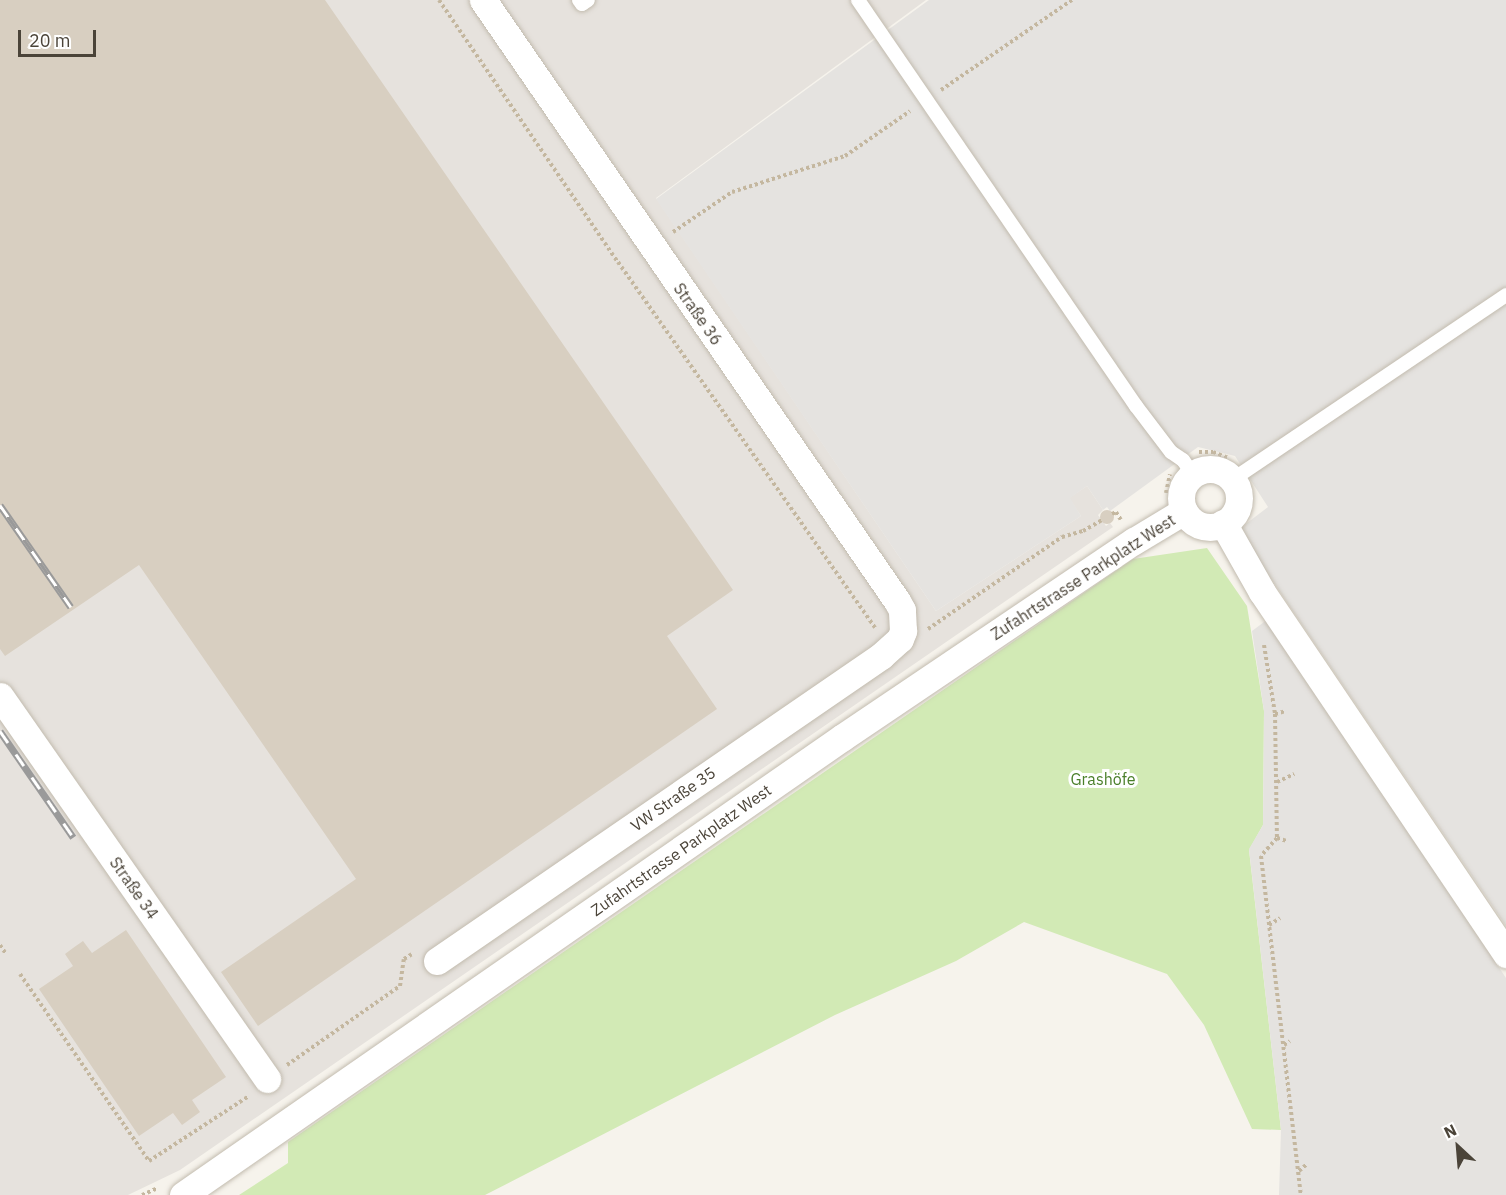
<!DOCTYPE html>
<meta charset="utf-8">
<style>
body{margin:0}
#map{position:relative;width:1506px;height:1195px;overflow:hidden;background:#f6f3ec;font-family:"IBM Plex Sans",sans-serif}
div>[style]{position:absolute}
.industrial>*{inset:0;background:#e6e2dd}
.green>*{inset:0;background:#d2eab5}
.parking>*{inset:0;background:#e5e3e0}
.building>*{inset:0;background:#d8cfc1}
.round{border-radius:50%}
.path>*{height:4px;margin-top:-2px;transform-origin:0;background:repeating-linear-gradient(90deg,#c4b79f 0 3px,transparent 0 6px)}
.roads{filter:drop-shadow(0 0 2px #c2bbae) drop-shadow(0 0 2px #c2bbae)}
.service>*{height:14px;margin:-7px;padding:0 7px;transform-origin:7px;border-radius:7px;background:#fff}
.minor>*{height:27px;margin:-13.5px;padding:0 13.5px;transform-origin:13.5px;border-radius:13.5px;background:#fff}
.minor>.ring{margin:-13.5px;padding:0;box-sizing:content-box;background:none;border:27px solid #fff;border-radius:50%}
.rail>*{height:7px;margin-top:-3.5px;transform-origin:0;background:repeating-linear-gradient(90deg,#fff 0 14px,#9a9a9a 0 28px);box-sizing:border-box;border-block:2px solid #9a9a9a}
span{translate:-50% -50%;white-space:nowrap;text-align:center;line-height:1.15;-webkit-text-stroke:6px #fff;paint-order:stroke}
.street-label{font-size:16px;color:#4b4439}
.park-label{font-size:16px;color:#4a7f2a}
.north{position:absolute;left:1428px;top:1117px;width:60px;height:60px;-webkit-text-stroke:4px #fff;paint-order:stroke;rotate:334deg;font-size:16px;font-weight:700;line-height:24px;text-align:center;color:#4b4439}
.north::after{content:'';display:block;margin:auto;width:21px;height:27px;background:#4b4439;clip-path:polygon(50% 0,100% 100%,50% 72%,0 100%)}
.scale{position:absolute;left:18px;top:30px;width:78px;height:27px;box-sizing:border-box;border:3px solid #4b4439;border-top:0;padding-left:8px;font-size:18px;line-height:21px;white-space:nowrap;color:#4b4439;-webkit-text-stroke:4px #fff;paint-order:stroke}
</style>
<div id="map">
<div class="industrial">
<div style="clip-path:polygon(0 0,926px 0,656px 198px,936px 611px,1081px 516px,1069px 498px,1087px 486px,1103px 510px,1098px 515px,1106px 526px,1110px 523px,1113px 527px,180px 1170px,128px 1195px,0 1195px)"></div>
</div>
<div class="green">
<div style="clip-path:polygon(1207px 548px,1247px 606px,1264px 711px,1263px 825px,1249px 850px,1281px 1130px,1252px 1129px,1204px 1025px,1167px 974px,1024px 922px,956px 961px,835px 1015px,485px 1195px,239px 1195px,288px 1163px,288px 1142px,1133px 559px)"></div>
</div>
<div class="parking">
<div style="clip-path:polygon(929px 0,1506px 0,1506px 926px,1238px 530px,1268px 507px,1235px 456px,1198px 447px,1110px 511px,1107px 507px,1103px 510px,1087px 486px,1070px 498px,1081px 516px,936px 611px,656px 199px)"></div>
<div style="clip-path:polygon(1268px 619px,1506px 978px,1506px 1195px,1279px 1195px,1281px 1130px,1249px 849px,1263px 825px,1264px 711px,1252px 631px)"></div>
</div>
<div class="building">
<div style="clip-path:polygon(0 0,325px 0,733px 590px,667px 636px,717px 709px,258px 1026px,221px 972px,356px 879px,139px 565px,5px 656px,0 649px)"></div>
<div class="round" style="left:1100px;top:510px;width:14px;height:14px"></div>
<div style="clip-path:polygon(126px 930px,226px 1077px,192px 1100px,200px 1112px,182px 1125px,173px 1113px,139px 1136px,39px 989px,73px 966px,65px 954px,73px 948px,83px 941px,92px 953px)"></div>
</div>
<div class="path">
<div style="left:439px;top:0;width:317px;rotate:55.7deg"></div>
<div style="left:618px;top:262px;width:447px;rotate:54.9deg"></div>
<div style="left:941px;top:90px;width:159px;rotate:-34.5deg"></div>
<div style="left:673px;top:232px;width:71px;rotate:-34.1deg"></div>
<div style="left:732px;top:192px;width:119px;rotate:-17.7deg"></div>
<div style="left:845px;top:156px;width:79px;rotate:-34.7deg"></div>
<div style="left:1199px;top:452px;width:14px"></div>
<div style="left:1213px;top:452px;width:17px;rotate:21deg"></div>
<div style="left:1166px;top:493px;width:19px;rotate:-78deg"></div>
<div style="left:1112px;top:514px;width:4px;rotate:-27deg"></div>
<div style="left:1116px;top:512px;width:9px;rotate:58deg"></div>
<div style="left:928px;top:629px;width:163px;rotate:-34.5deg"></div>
<div style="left:1062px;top:537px;width:22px;rotate:-16deg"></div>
<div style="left:1083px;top:531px;width:22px;rotate:-30deg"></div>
<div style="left:1264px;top:645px;width:70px;rotate:80.9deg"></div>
<div style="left:1275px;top:714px;width:124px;rotate:89.1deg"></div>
<div style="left:1277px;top:838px;width:24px;rotate:132deg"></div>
<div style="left:1261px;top:856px;width:341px;rotate:83.3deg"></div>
<div style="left:1275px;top:714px;width:11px;rotate:-15deg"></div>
<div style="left:1277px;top:782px;width:19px;rotate:-25deg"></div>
<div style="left:1277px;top:838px;width:10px;rotate:17deg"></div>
<div style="left:1269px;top:925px;width:13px;rotate:-32deg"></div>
<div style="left:0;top:945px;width:11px;rotate:56deg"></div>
<div style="left:20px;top:974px;width:227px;rotate:55.4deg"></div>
<div style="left:149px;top:1161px;width:119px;rotate:-33deg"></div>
<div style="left:1284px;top:1045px;width:7px;rotate:-34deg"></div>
<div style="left:287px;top:1065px;width:138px;rotate:-35deg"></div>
<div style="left:400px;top:986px;width:27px;rotate:-82deg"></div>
<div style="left:404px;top:959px;width:9px;rotate:-32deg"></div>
<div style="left:1299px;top:1171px;width:11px;rotate:-41deg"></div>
<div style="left:142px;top:1195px;width:17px;rotate:-24deg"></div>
</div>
<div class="roads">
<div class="service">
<div style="left:579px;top:0;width:5px;rotate:53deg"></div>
<div style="left:582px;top:4px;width:7px;rotate:-34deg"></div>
<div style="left:858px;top:0;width:492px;rotate:55.6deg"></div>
<div style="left:1136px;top:406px;width:58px;rotate:52.7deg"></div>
<div style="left:1171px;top:452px;width:14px;rotate:34deg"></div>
<div style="left:1183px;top:460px;width:18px;rotate:56deg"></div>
<div style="left:1232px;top:480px;width:331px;rotate:-34deg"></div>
</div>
<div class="minor">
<div class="ring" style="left:1181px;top:469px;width:31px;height:31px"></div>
<div style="left:1223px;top:523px;width:79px;rotate:60.5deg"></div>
<div style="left:1262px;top:592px;width:437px;rotate:56deg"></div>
<div style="left:0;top:696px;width:467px;rotate:55.1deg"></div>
<div style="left:437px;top:961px;width:539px;rotate:-34.49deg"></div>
<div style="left:881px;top:656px;width:25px;rotate:-42deg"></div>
<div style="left:900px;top:639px;width:9px;rotate:-69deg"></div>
<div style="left:903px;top:631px;width:21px;rotate:-93deg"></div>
<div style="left:902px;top:610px;width:10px;rotate:-119deg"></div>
<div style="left:897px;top:601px;width:730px;rotate:-124.56deg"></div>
<div style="left:183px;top:1195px;width:803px;rotate:-34.76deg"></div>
<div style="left:843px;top:737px;width:351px;rotate:-34deg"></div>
<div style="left:1134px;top:541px;width:58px;rotate:-31deg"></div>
</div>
</div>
<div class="rail">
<div style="left:0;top:505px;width:124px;rotate:55.2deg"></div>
<div style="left:0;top:731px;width:129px;rotate:55.4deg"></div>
</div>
<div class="street-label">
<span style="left:698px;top:314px;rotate:55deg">Straße 36</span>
<span style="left:1083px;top:577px;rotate:-33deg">Zufahrtstrasse Parkplatz West</span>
<span style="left:673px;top:799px;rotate:-35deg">VW Straße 35</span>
<span style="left:681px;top:850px;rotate:-35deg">Zufahrtstrasse Parkplatz West</span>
<span style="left:134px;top:888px;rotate:55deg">Straße 34</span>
</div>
<div class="park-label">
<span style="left:1103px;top:779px">Grashöfe</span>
</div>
<div class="north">N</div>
<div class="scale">20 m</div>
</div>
